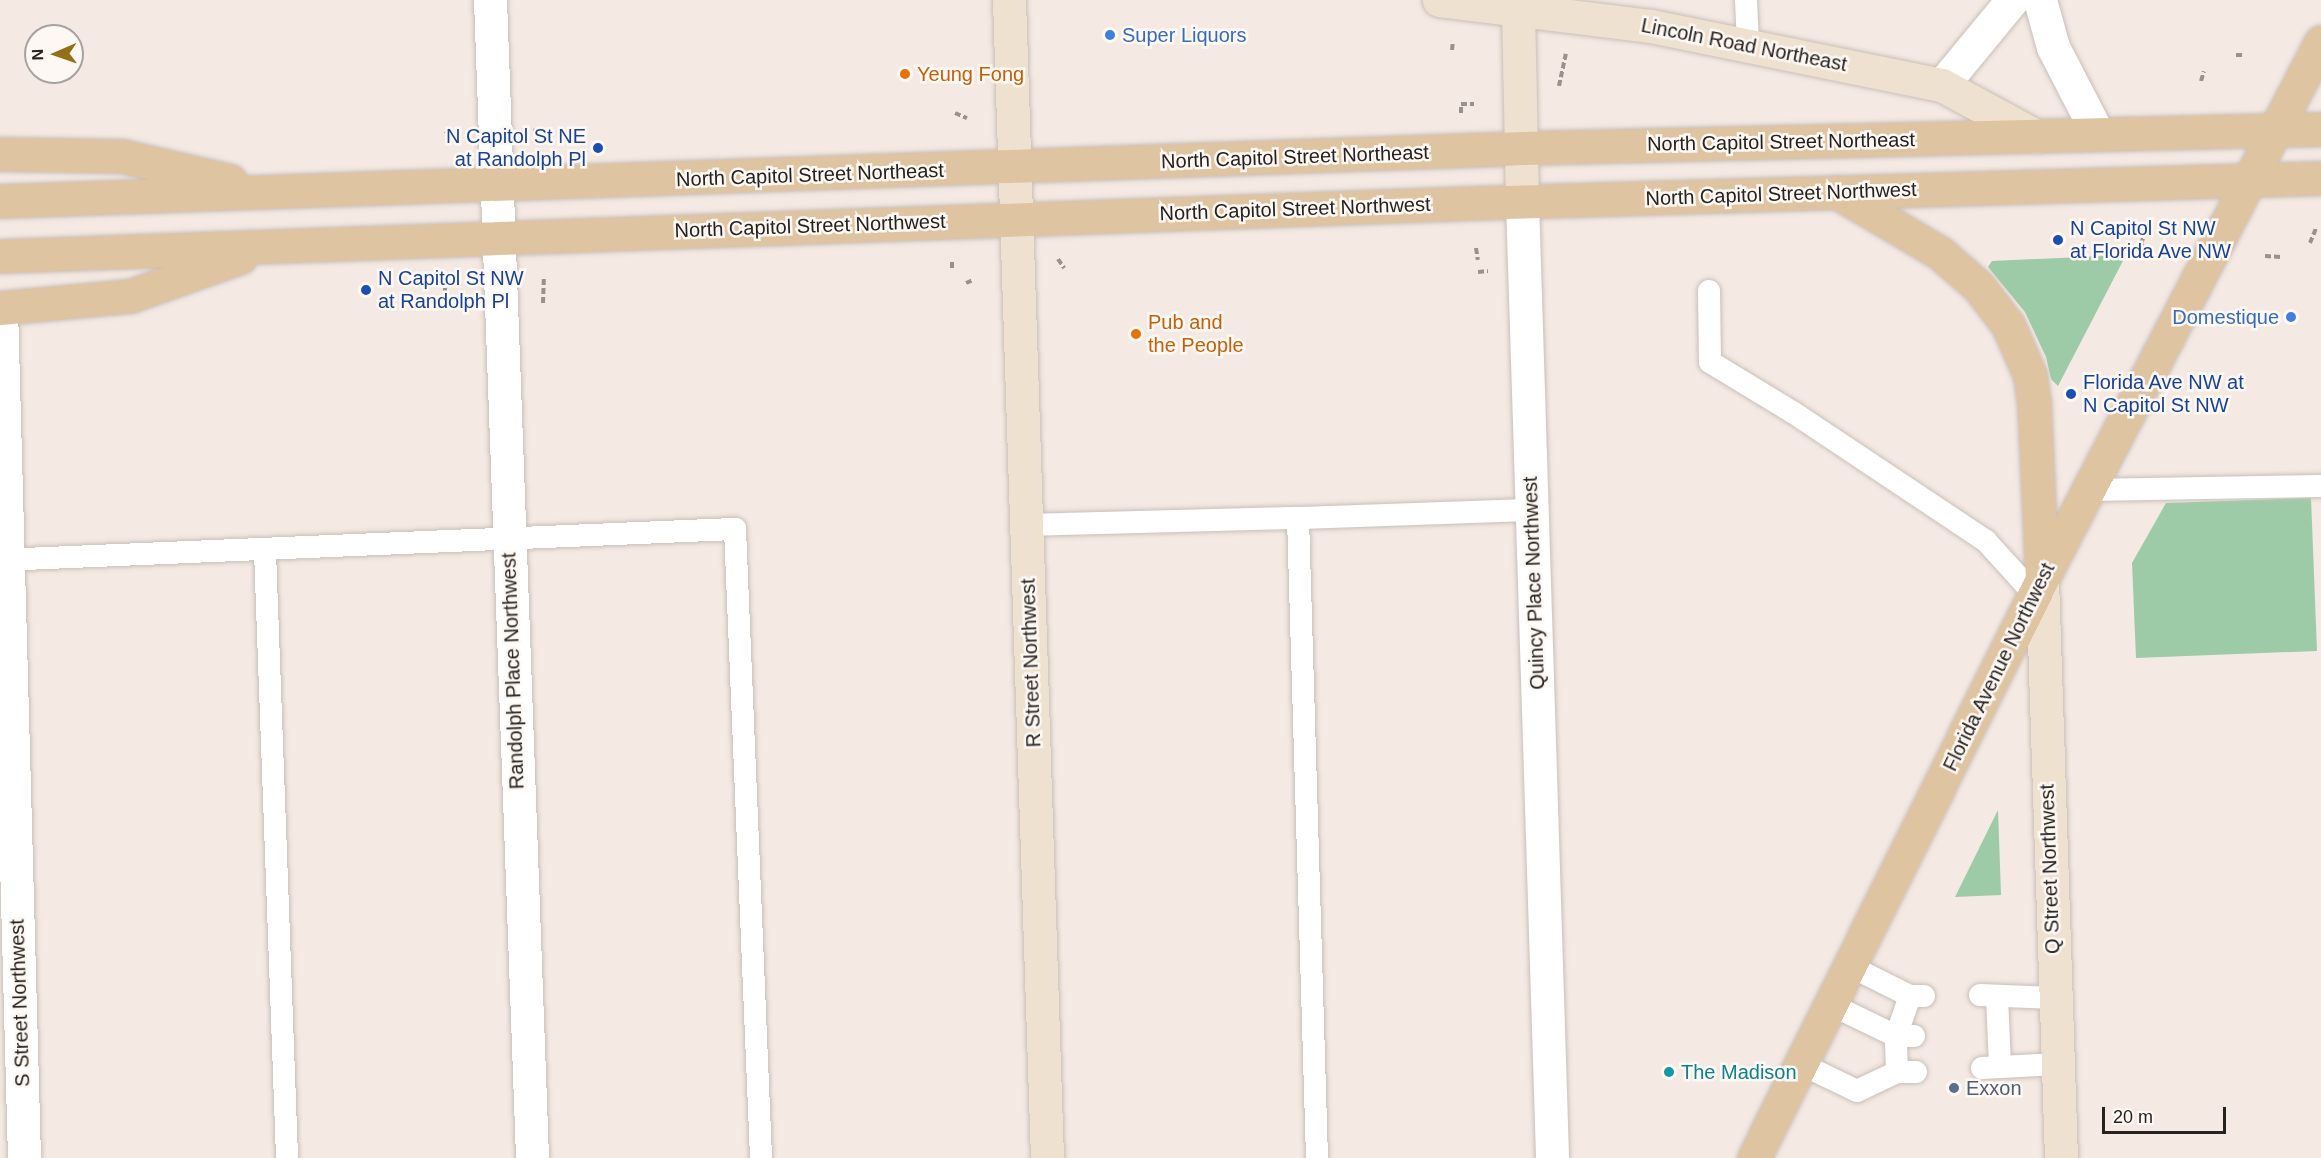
<!DOCTYPE html>
<style>
body{margin:0}
#map{position:relative;width:2321px;height:1158px;overflow:hidden;background:#f4eae3;font-family:Arial,sans-serif}
div>[style]{position:absolute}
.green>*{inset:0;background:#9dcba7}
.path>*{height:4px;margin-top:-2px;transform-origin:0;background:repeating-linear-gradient(90deg,#98918c 0 6px,transparent 0 9px)}
.roads{filter:drop-shadow(0 0 2px #c9bfb8) drop-shadow(0 0 2px #c9bfb8)}
.lane>*{height:22px;margin:-11px;padding:0 11px;transform-origin:11px;border-radius:11px;background:#fff}
.street>*{height:33px;margin:-16.5px;padding:0 16.5px;transform-origin:16.5px;border-radius:16.5px;background:#fff}
.secondary>*{height:33px;margin:-16.5px;padding:0 16.5px;transform-origin:16.5px;border-radius:16.5px;background:#efe1d0}
.primary>*{height:33px;margin:-16.5px;padding:0 16.5px;transform-origin:16.5px;border-radius:16.5px;background:#dfc4a2}
.dots>*{width:16px;height:16px;translate:-50% -50%;box-sizing:border-box;border:3px solid #fef8f4;border-radius:50%}
span{translate:-50% -50%;white-space:nowrap;text-align:center;line-height:1.15;-webkit-text-stroke:5px #fef8f4;paint-order:stroke}
.shop-label{font-size:20px;color:#366cbe}
.left{translate:0 -50%;text-align:left}
.right{translate:-100% -50%;text-align:right}
.street-label{font-size:20px;color:#25221f}
.food-label{font-size:20px;color:#c56008}
.transit-label{font-size:20px;color:#164399}
.culture-label{font-size:20px;color:#0d838f}
.service-label{font-size:20px;color:#4e5e75}
.north{position:absolute;left:24px;top:24px;width:60px;height:60px;box-sizing:border-box;background:#fef8f4;border:2px solid #a7a29f;border-radius:50%;rotate:268deg;font-size:16px;font-weight:700;line-height:24px;text-align:center;color:#25221f}
.north::after{content:'';display:block;margin:auto;width:21px;height:27px;background:#946f18;clip-path:polygon(50% 0,100% 100%,50% 72%,0 100%)}
.scale{position:absolute;left:2102px;top:1107px;width:124px;height:27px;box-sizing:border-box;border:3px solid #25221f;border-top:0;padding-left:8px;font-size:18px;line-height:21px;white-space:nowrap;color:#25221f;-webkit-text-stroke:4px #fef8f4;paint-order:stroke}
</style>
<div id="map">
<div class="green">
<div style="clip-path:polygon(2126px 255px,2058px 386px,2051px 379px,2046px 357px,2025px 312px,1988px 267px,1992px 261px)"></div>
<div style="clip-path:polygon(2311px 498px,2317px 651px,2136px 658px,2132px 563px,2166px 503px)"></div>
<div style="clip-path:polygon(1998px 810px,2001px 895px,1955px 897px)"></div>
</div>
<div class="path">
<div style="left:1452px;top:50px;width:9px;rotate:-84deg"></div>
<div style="left:2236px;top:55px;width:7px"></div>
<div style="left:2201px;top:81px;width:10px;rotate:-73deg"></div>
<div style="left:1559px;top:86px;width:33px;rotate:-78deg"></div>
<div style="left:955px;top:113px;width:13px;rotate:23deg"></div>
<div style="left:1461px;top:113px;width:9px;rotate:-90deg"></div>
<div style="left:1461px;top:104px;width:13px"></div>
<div style="left:445px;top:131px;width:13px;rotate:27deg"></div>
<div style="left:533px;top:131px;width:9px;rotate:-13deg"></div>
<div style="left:542px;top:129px;width:16px;rotate:90deg"></div>
<div style="left:2146px;top:230px;width:15px;rotate:110deg"></div>
<div style="left:2141px;top:244px;width:10px;rotate:53deg"></div>
<div style="left:2310px;top:243px;width:16px;rotate:-68deg"></div>
<div style="left:1476px;top:248px;width:12px;rotate:81deg"></div>
<div style="left:2265px;top:256px;width:16px;rotate:4deg"></div>
<div style="left:1058px;top:259px;width:11px;rotate:56deg"></div>
<div style="left:952px;top:262px;width:8px;rotate:90deg"></div>
<div style="left:1478px;top:272px;width:10px;rotate:-6deg"></div>
<div style="left:966px;top:283px;width:8px;rotate:-23deg"></div>
<div style="left:445px;top:288px;width:19px;rotate:90deg"></div>
<div style="left:445px;top:307px;width:17px;rotate:-3deg"></div>
<div style="left:543px;top:303px;width:26px;rotate:-88deg"></div>
</div>
<div class="roads">
<div class="lane">
<div style="left:1746px;top:0;width:44px;rotate:87.4deg"></div>
<div style="left:1709px;top:291px;width:71px;rotate:89.2deg"></div>
<div style="left:1710px;top:362px;width:98px;rotate:31.3deg"></div>
<div style="left:1794px;top:413px;width:231px;rotate:33.7deg"></div>
<div style="left:1986px;top:541px;width:72px;rotate:47.8deg"></div>
<div style="left:2088px;top:490px;width:233px;rotate:-1deg"></div>
<div style="left:1026px;top:525px;width:272px;rotate:-1.5deg"></div>
<div style="left:265px;top:551px;width:607px;rotate:87.92deg"></div>
<div style="left:0;top:560px;width:736px;rotate:-2.42deg"></div>
<div style="left:735px;top:529px;width:630px;rotate:87.63deg"></div>
<div style="left:1850px;top:966px;width:67px;rotate:26.6deg"></div>
<div style="left:1910px;top:996px;width:14px"></div>
<div style="left:1980px;top:995px;width:75px;rotate:2.3deg"></div>
<div style="left:1997px;top:997px;width:70px;rotate:87.5deg"></div>
<div style="left:1830px;top:1004px;width:73px;rotate:25.9deg"></div>
<div style="left:1896px;top:1036px;width:18px"></div>
<div style="left:1801px;top:1064px;width:62px;rotate:25.7deg"></div>
<div style="left:1857px;top:1091px;width:44px;rotate:-25.4deg"></div>
<div style="left:1897px;top:1072px;width:19px"></div>
<div style="left:1982px;top:1068px;width:76px;rotate:-3deg"></div>
<div style="left:1897px;top:1072px;width:36px;rotate:-92deg"></div>
<div style="left:1896px;top:1036px;width:42px;rotate:-70.7deg"></div>
<div style="left:1317px;top:1158px;width:640px;rotate:-91.7deg"></div>
<div style="left:1298px;top:518px;width:233px;rotate:-2deg"></div>
</div>
<div class="street">
<div style="left:490px;top:0;width:1159px;rotate:87.92deg"></div>
<div style="left:2040px;top:0;width:49px;rotate:74.5deg"></div>
<div style="left:2053px;top:47px;width:98px;rotate:62.7deg"></div>
<div style="left:1942px;top:85px;width:110px;rotate:-50.5deg"></div>
<div style="left:1522px;top:201px;width:957px;rotate:88.2deg"></div>
<div style="left:1px;top:308px;width:850px;rotate:88.45deg"></div>
</div>
<div class="secondary">
<div style="left:1009px;top:0;width:1159px;rotate:88.12deg"></div>
<div style="left:1439px;top:0;width:214px;rotate:7deg"></div>
<div style="left:1651px;top:26px;width:297px;rotate:11.5deg"></div>
<div style="left:1942px;top:85px;width:107px;rotate:28.5deg"></div>
<div style="left:1518px;top:8px;width:193px;rotate:88.8deg"></div>
<div style="left:2042px;top:579px;width:579px;rotate:88.12deg"></div>
</div>
<div class="primary">
<div style="left:0;top:154px;width:122px;rotate:0.9deg"></div>
<div style="left:122px;top:156px;width:111px;rotate:13deg"></div>
<div style="left:1837px;top:192px;width:120px;rotate:30.6deg"></div>
<div style="left:1940px;top:253px;width:52px;rotate:41.1deg"></div>
<div style="left:1979px;top:287px;width:48px;rotate:52.7deg"></div>
<div style="left:2008px;top:325px;width:55px;rotate:66.3deg"></div>
<div style="left:2030px;top:375px;width:27px;rotate:82deg"></div>
<div style="left:2034px;top:402px;width:177px;rotate:87.4deg"></div>
<div style="left:0;top:201px;width:1523px;rotate:-1.99deg"></div>
<div style="left:1522px;top:148px;width:799px;rotate:-1.36deg"></div>
<div style="left:0;top:256px;width:1472px;rotate:-2.06deg"></div>
<div style="left:1471px;top:203px;width:850px;rotate:-1.68deg"></div>
<div style="left:0;top:308px;width:131px;rotate:-5.3deg"></div>
<div style="left:130px;top:296px;width:117px;rotate:-19.5deg"></div>
<div style="left:1754px;top:1158px;width:647px;rotate:-63.55deg"></div>
<div style="left:2042px;top:579px;width:605px;rotate:-62.55deg"></div>
</div>
</div>
<div class="dots">
<div style="left:1110px;top:35px;background:#3f7fe0"></div>
<div style="left:905px;top:74px;background:#e8710a"></div>
<div style="left:598px;top:148px;background:#1a4fb4"></div>
<div style="left:2058px;top:240px;background:#1a4fb4"></div>
<div style="left:366px;top:290px;background:#1a4fb4"></div>
<div style="left:2291px;top:317px;background:#3f7fe0"></div>
<div style="left:1136px;top:334px;background:#e8710a"></div>
<div style="left:2071px;top:394px;background:#1a4fb4"></div>
<div style="left:1669px;top:1072px;background:#0f9aa8"></div>
<div style="left:1954px;top:1088px;background:#5c6f8a"></div>
</div>
<div class="shop-label">
<span class="left" style="left:1122px;top:35px">Super Liquors</span>
<span class="right" style="left:2279px;top:317px">Domestique</span>
</div>
<div class="street-label">
<span style="left:1744px;top:45px;rotate:11deg">Lincoln Road Northeast</span>
<span style="left:1781px;top:142px;rotate:-1deg">North Capitol Street Northeast</span>
<span style="left:1295px;top:157px;rotate:-2deg">North Capitol Street Northeast</span>
<span style="left:810px;top:175px;rotate:-2deg">North Capitol Street Northeast</span>
<span style="left:1781px;top:194px;rotate:-2deg">North Capitol Street Northwest</span>
<span style="left:1295px;top:209px;rotate:-2deg">North Capitol Street Northwest</span>
<span style="left:810px;top:226px;rotate:-2deg">North Capitol Street Northwest</span>
<span style="left:1534px;top:583px;rotate:-92deg">Quincy Place Northwest</span>
<span style="left:1031px;top:663px;rotate:-92deg">R Street Northwest</span>
<span style="left:1999px;top:667px;rotate:-64deg">Florida Avenue Northwest</span>
<span style="left:513px;top:671px;rotate:-92deg">Randolph Place Northwest</span>
<span style="left:2050px;top:869px;rotate:-92deg">Q Street Northwest</span>
<span style="left:20px;top:1003px;rotate:-92deg">S Street Northwest</span>
</div>
<div class="food-label">
<span class="left" style="left:917px;top:74px">Yeung Fong</span>
<span class="left" style="left:1148px;top:334px">Pub and<br>the People</span>
</div>
<div class="transit-label">
<span class="right" style="left:586px;top:148px">N Capitol St NE<br>at Randolph Pl</span>
<span class="left" style="left:2070px;top:240px">N Capitol St NW<br>at Florida Ave NW</span>
<span class="left" style="left:378px;top:290px">N Capitol St NW<br>at Randolph Pl</span>
<span class="left" style="left:2083px;top:394px">Florida Ave NW at<br>N Capitol St NW</span>
</div>
<div class="culture-label">
<span class="left" style="left:1681px;top:1072px">The Madison</span>
</div>
<div class="service-label">
<span class="left" style="left:1966px;top:1088px">Exxon</span>
</div>
<div class="north">N</div>
<div class="scale">20 m</div>
</div>
